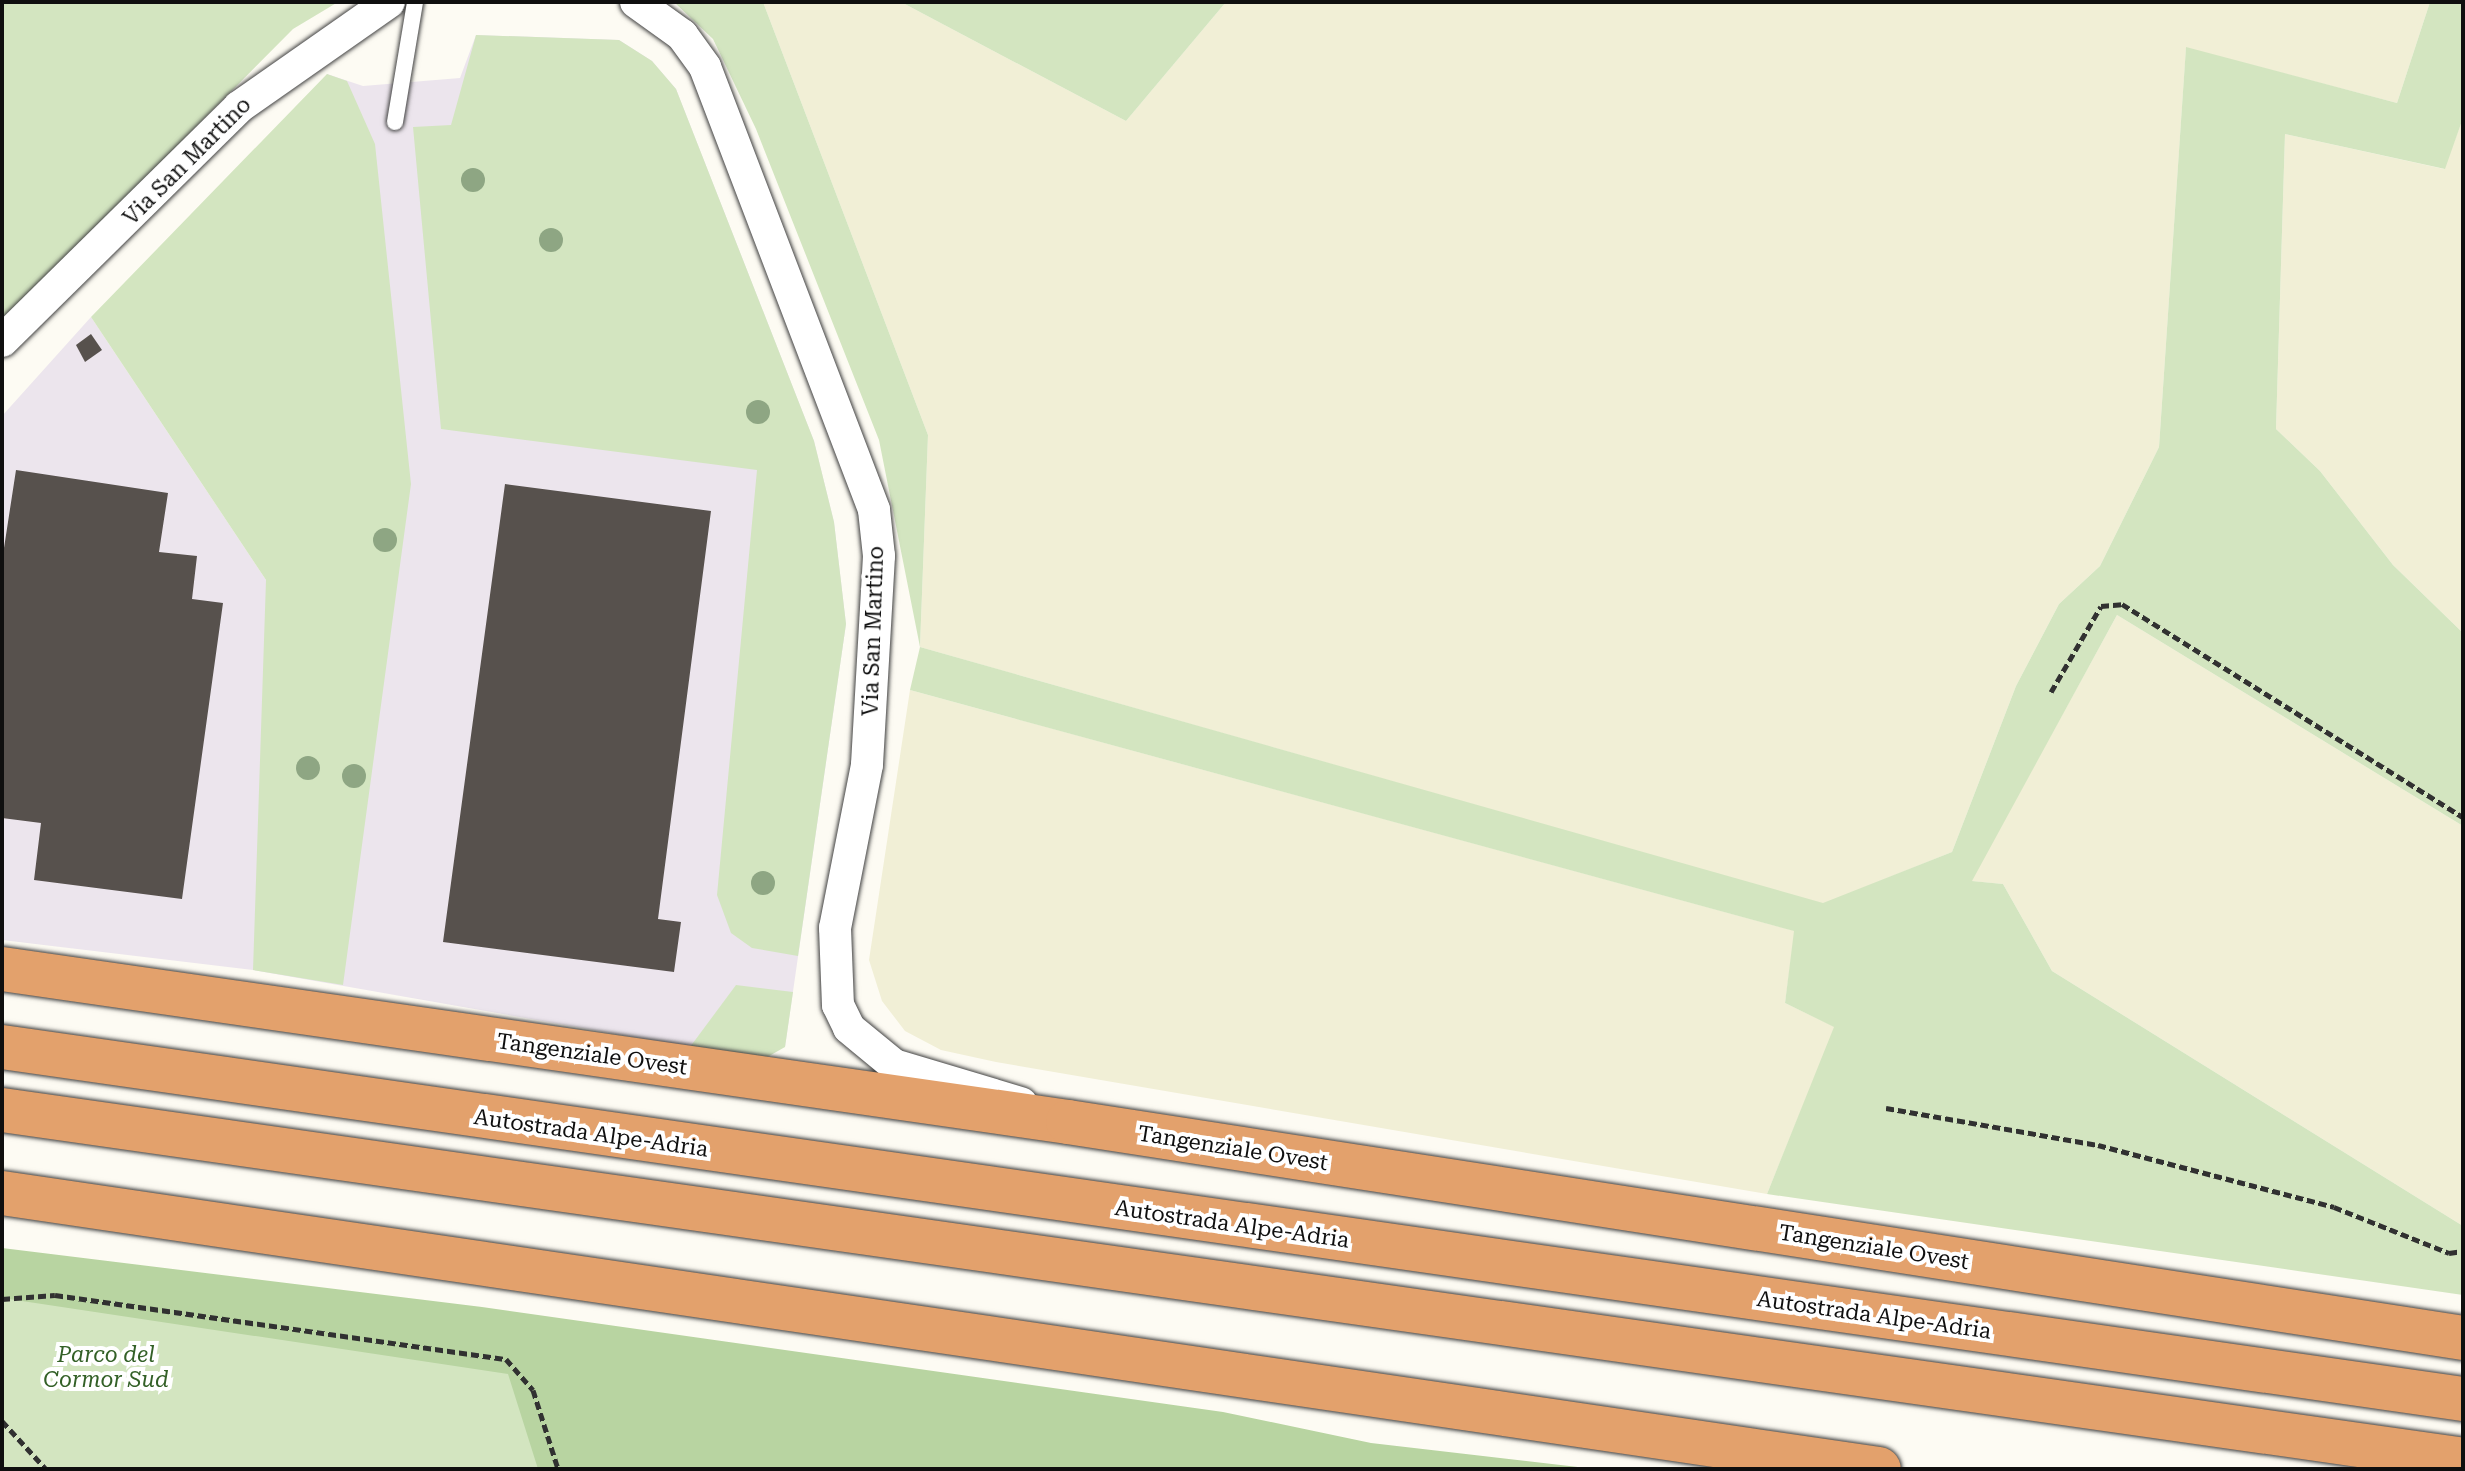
<!DOCTYPE html>
<style>
body{margin:0}
#map{position:relative;width:2465px;height:1471px;overflow:hidden;background:#fdfbf3;font-family:"Roboto Serif",serif}
div>[style]{position:absolute}
.industrial>*{inset:0;background:#ece5ed}
.farmland>*{inset:0;background:#f1efd6}
.green>*{inset:0;background:#d3e5c0}
.forest>*{inset:0;background:#b8d4a1}
.building>*{inset:0;background:#57514d}
.path>*{height:5px;margin-top:-2.5px;transform-origin:0;background:repeating-linear-gradient(90deg,#313131 0 8px,transparent 0 12px)}
.roads{filter:drop-shadow(0 0 2px #424242) drop-shadow(0 0 2px #424242)}
.lane>*{height:16px;margin:-8px;padding:0 8px;transform-origin:8px;border-radius:8px;background:#fff}
.street>*{height:32px;margin:-16px;padding:0 16px;transform-origin:16px;border-radius:16px;background:#fff}
.highway>*{height:44px;margin:-22px;padding:0 22px;transform-origin:22px;border-radius:22px;background:#e3a16c}
.trees>*{width:24px;height:24px;margin:-12px;border-radius:50%;background:#8ea683}
span{translate:-50% -50%;white-space:nowrap;text-align:center;line-height:1.15;-webkit-text-stroke:8px #fff;paint-order:stroke}
.street-label{font-size:22px;color:#0f0f0f}
.park-label{font-size:22px;color:#336027;font-style:italic}
.frame{position:absolute;inset:0;border:4px solid #0f0f0f;pointer-events:none}
</style>
<div id="map">
<div class="industrial">
<div style="clip-path:polygon(476px 35px,619px 40px,652px 61px,676px 89px,814px 441px,834px 522px,846px 624px,785px 1047px,690px 1047px,253px 970px,2px 940px,2px 416px,91px 317px,266px 580px,267px 628px,327px 74px,363px 86px,460px 78px)"></div>
</div>
<div class="farmland">
<div style="clip-path:polygon(763px 2px,901px 2px,1126px 121px,1226px 2px,2430px 2px,2397px 103px,2186px 48px,2159px 447px,2100px 566px,2059px 604px,2016px 686px,1952px 852px,1823px 904px,920px 647px,928px 435px)"></div>
<div style="clip-path:polygon(2463px 118px,2463px 633px,2393px 565px,2320px 471px,2276px 429px,2285px 134px,2444px 169px)"></div>
<div style="clip-path:polygon(2117px 615px,2463px 826px,2463px 1226px,2052px 971px,2003px 884px,1971px 881px)"></div>
<div style="clip-path:polygon(910px 690px,1795px 931px,1785px 1003px,1835px 1027px,1767px 1194px,996px 1062px,941px 1050px,905px 1031px,882px 1001px,869px 960px)"></div>
</div>
<div class="green">
<div style="clip-path:polygon(2px 2px,338px 2px,293px 29px,2px 322px)"></div>
<div style="clip-path:polygon(674px 2px,763px 2px,928px 435px,920px 647px,1823px 903px,1952px 852px,2016px 686px,2059px 604px,2100px 566px,2159px 447px,2186px 47px,2397px 103px,2430px 2px,2463px 2px,2463px 118px,2445px 169px,2285px 134px,2276px 429px,2320px 471px,2393px 565px,2463px 633px,2463px 826px,2117px 615px,1972px 881px,2003px 884px,2052px 971px,2463px 1226px,2463px 1295px,1767px 1194px,1834px 1027px,1785px 1003px,1794px 931px,910px 690px,920px 647px,879px 440px,756px 129px,713px 39px)"></div>
<div style="clip-path:polygon(901px 2px,1226px 2px,1126px 121px)"></div>
<div style="clip-path:polygon(476px 35px,619px 40px,652px 61px,676px 89px,814px 441px,834px 522px,846px 624px,798px 956px,752px 948px,731px 933px,717px 895px,757px 470px,441px 429px,413px 127px,451px 125px)"></div>
<div style="clip-path:polygon(327px 74px,347px 81px,375px 144px,411px 484px,343px 985px,253px 970px,266px 580px,91px 317px)"></div>
<div style="clip-path:polygon(736px 985px,793px 992px,785px 1047px,762px 1060px,690px 1047px)"></div>
<div style="clip-path:polygon(2px 1251px,1374px 1447px,1551px 1469px,2px 1469px)"></div>
</div>
<div class="forest">
<div style="clip-path:polygon(2px 1248px,482px 1307px,1223px 1412px,1371px 1443px,1595px 1469px,538px 1469px,508px 1374px,2px 1298px)"></div>
</div>
<div class="building">
<div style="clip-path:polygon(91px 334px,102px 350px,85px 362px,76px 345px)"></div>
<div style="clip-path:polygon(16px 470px,168px 493px,159px 552px,197px 556px,192px 599px,223px 603px,182px 899px,34px 880px,41px 823px,2px 818px,2px 561px)"></div>
<div style="clip-path:polygon(505px 484px,711px 511px,658px 919px,681px 922px,674px 972px,443px 942px)"></div>
</div>
<div class="path">
<div style="left:2051px;top:692px;width:99px;rotate:-59.8deg"></div>
<div style="left:2101px;top:606px;width:21px;rotate:-5deg"></div>
<div style="left:2122px;top:604px;width:402px;rotate:32deg"></div>
<div style="left:1886px;top:1108px;width:215px;rotate:9.9deg"></div>
<div style="left:2098px;top:1145px;width:244px;rotate:14.7deg"></div>
<div style="left:2334px;top:1207px;width:124px;rotate:21.8deg"></div>
<div style="left:2449px;top:1253px;width:14px;rotate:-8deg"></div>
<div style="left:2px;top:1299px;width:53px;rotate:-4.3deg"></div>
<div style="left:55px;top:1295px;width:456px;rotate:8.1deg"></div>
<div style="left:506px;top:1359px;width:41px;rotate:48.9deg"></div>
<div style="left:533px;top:1390px;width:83px;rotate:72.4deg"></div>
<div style="left:2px;top:1421px;width:65px;rotate:47.5deg"></div>
</div>
<div class="roads">
<div class="lane">
<div style="left:395px;top:122px;width:122px;rotate:-80.5deg"></div>
</div>
<div class="street">
<div style="left:636px;top:2px;width:57px;rotate:35.7deg"></div>
<div style="left:682px;top:35px;width:39px;rotate:54deg"></div>
<div style="left:705px;top:67px;width:474px;rotate:69.1deg"></div>
<div style="left:874px;top:510px;width:46px;rotate:83.8deg"></div>
<div style="left:879px;top:556px;width:209px;rotate:93.3deg"></div>
<div style="left:867px;top:765px;width:166px;rotate:101.1deg"></div>
<div style="left:835px;top:928px;width:77px;rotate:87.8deg"></div>
<div style="left:838px;top:1005px;width:25px;rotate:64deg"></div>
<div style="left:849px;top:1028px;width:58px;rotate:39.4deg"></div>
<div style="left:894px;top:1065px;width:133px;rotate:16.7deg"></div>
<div style="left:2px;top:341px;width:333px;rotate:-44.6deg"></div>
<div style="left:239px;top:107px;width:183px;rotate:-35deg"></div>
</div>
<div class="highway">
<div style="left:2px;top:969px;width:1077px;rotate:8.17deg"></div>
<div style="left:1068px;top:1122px;width:1412px;rotate:8.8deg"></div>
<div style="left:2px;top:1047px;width:2486px;rotate:8.14deg"></div>
<div style="left:2px;top:1110px;width:2486px;rotate:8.09deg"></div>
<div style="left:2px;top:1193px;width:1897px;rotate:8.37deg"></div>
</div>
</div>
<div class="trees">
<div style="left:473px;top:180px"></div>
<div style="left:551px;top:240px"></div>
<div style="left:758px;top:412px"></div>
<div style="left:385px;top:540px"></div>
<div style="left:308px;top:768px"></div>
<div style="left:354px;top:776px"></div>
<div style="left:763px;top:883px"></div>
</div>
<div class="street-label">
<span style="left:187px;top:161px;rotate:-45deg">Via San Martino</span>
<span style="left:873px;top:631px;rotate:-88deg">Via San Martino</span>
<span style="left:592px;top:1054px;rotate:8deg">Tangenziale Ovest</span>
<span style="left:591px;top:1133px;rotate:8deg">Autostrada Alpe-Adria</span>
<span style="left:1233px;top:1148px;rotate:9deg">Tangenziale Ovest</span>
<span style="left:1232px;top:1224px;rotate:8deg">Autostrada Alpe-Adria</span>
<span style="left:1874px;top:1247px;rotate:9deg">Tangenziale Ovest</span>
<span style="left:1874px;top:1315px;rotate:8deg">Autostrada Alpe-Adria</span>
</div>
<div class="park-label">
<span style="left:106px;top:1367px">Parco del<br>Cormor Sud</span>
</div>
<div class="frame"></div>
</div>
